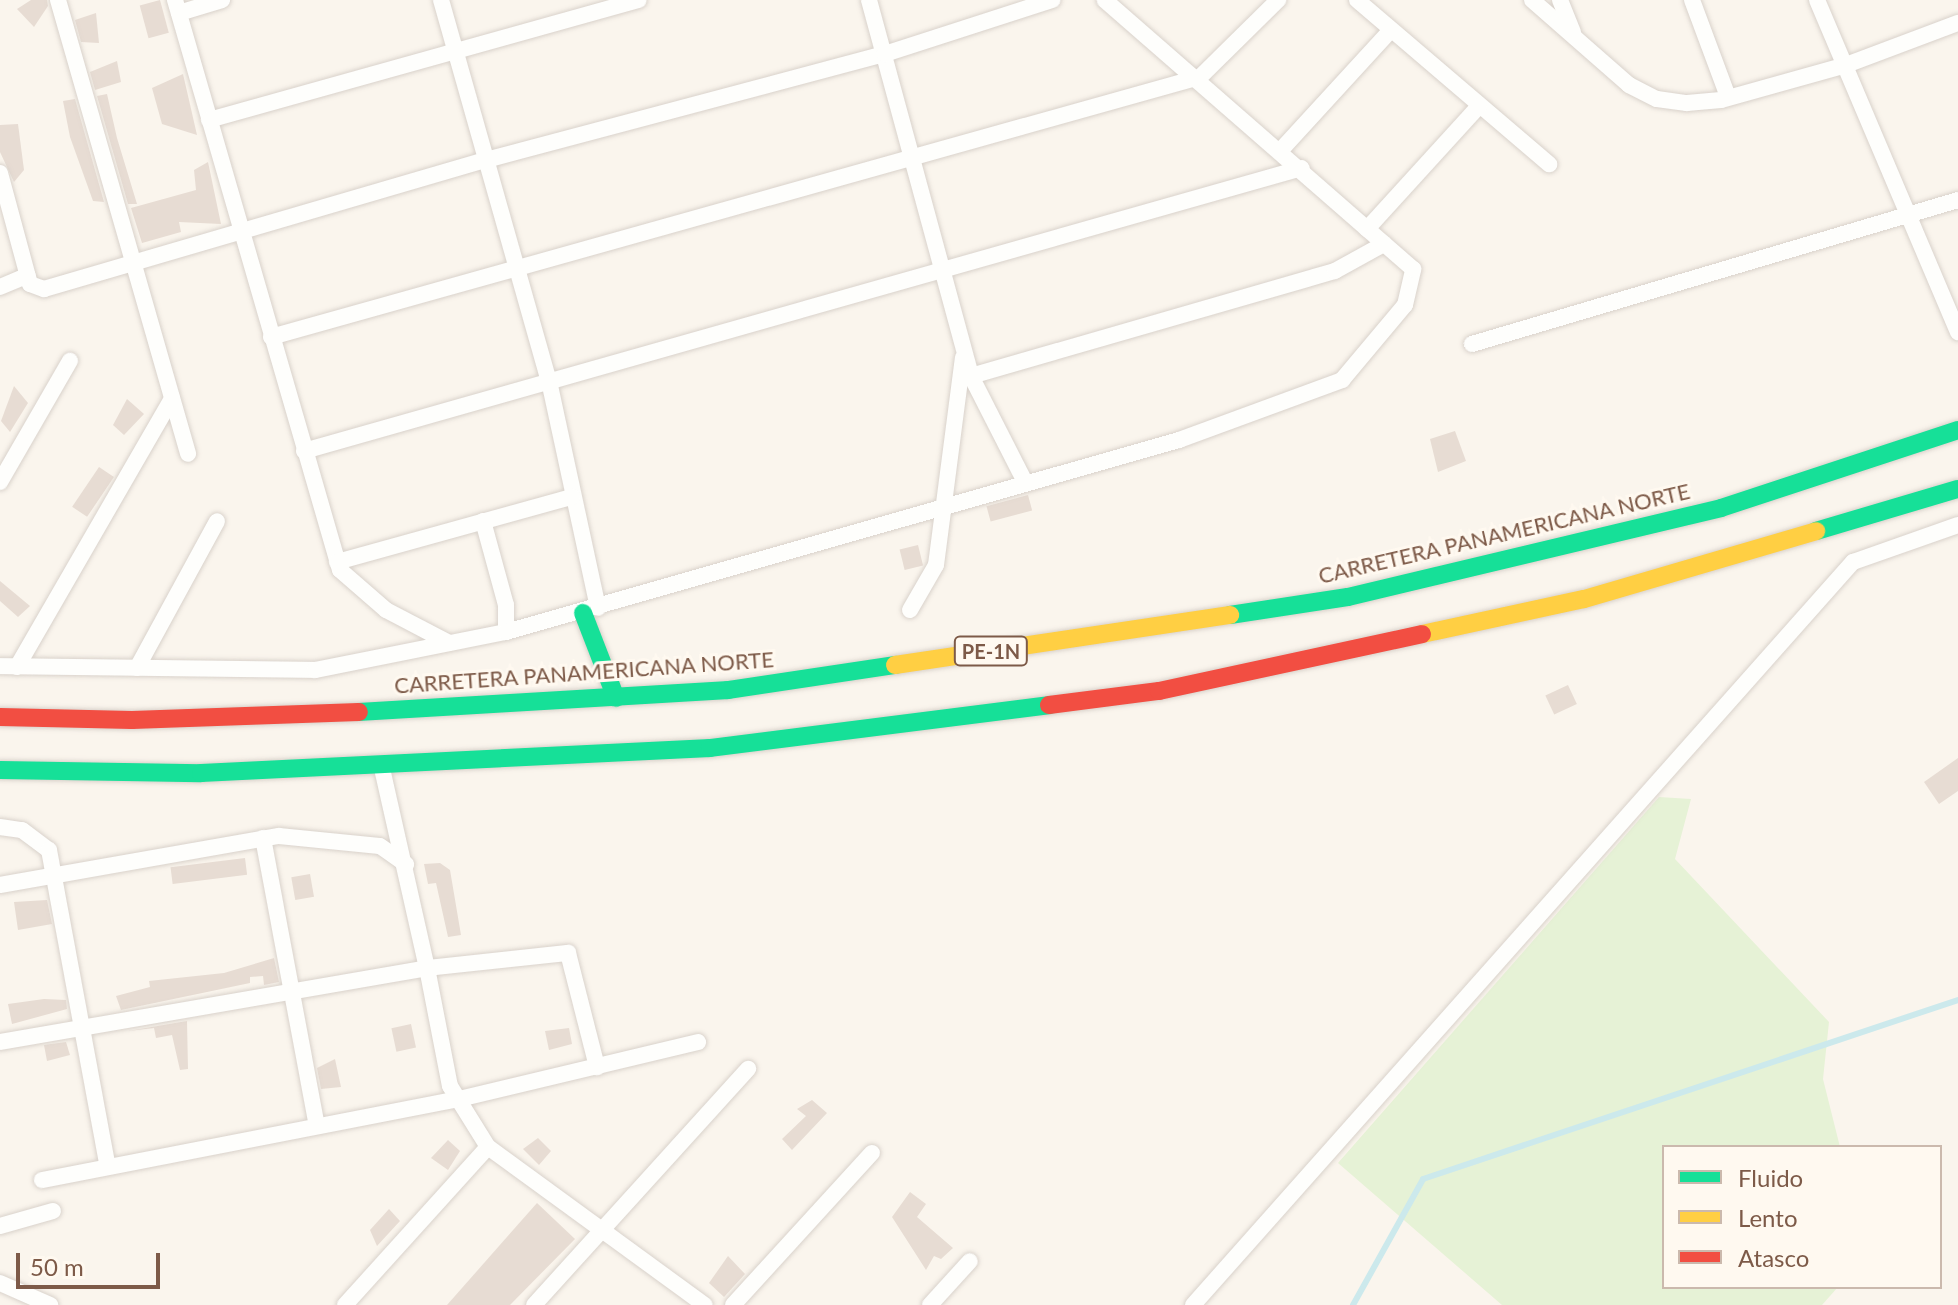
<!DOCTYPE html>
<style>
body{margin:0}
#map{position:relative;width:1958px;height:1305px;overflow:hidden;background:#faf5ed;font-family:Lato,sans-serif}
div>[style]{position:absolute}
.green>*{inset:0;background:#e6f2d6}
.stream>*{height:6px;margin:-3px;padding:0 3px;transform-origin:3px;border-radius:3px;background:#cce9ec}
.building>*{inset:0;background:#e7dcd3;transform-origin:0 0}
.roads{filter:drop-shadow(0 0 2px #d9d2cb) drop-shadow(0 0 2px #d9d2cb)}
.street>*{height:16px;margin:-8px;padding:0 8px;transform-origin:8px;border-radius:8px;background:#fefefc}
.fast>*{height:18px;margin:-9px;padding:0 9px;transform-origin:9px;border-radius:9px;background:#16e098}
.slow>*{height:18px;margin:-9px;padding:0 9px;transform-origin:9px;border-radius:9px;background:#ffcf43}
.jam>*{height:18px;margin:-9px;padding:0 9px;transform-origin:9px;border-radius:9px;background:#f24e42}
span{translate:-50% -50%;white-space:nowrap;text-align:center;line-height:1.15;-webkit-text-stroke:6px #fff9f0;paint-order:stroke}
.shield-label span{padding:2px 6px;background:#fff9f0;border:2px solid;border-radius:6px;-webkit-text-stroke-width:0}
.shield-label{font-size:20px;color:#7d5a48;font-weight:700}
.street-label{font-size:22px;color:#7d5a48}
.legend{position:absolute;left:1662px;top:1145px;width:280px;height:144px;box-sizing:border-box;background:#fff9f0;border:2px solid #cbb9ad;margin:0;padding:10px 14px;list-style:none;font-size:24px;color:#7d5a48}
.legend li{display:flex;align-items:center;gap:16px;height:40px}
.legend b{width:40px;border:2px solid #cbb9ad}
.scale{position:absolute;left:16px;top:1253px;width:144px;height:36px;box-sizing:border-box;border:4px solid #7d5a48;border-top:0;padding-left:10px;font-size:24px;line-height:28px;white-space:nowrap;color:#7d5a48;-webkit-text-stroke:6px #fff9f0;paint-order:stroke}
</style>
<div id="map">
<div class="green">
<div style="clip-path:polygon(1659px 797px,1691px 799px,1675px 859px,1829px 1022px,1823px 1079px,1840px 1147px,1664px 1147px,1664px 1287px,1838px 1287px,1822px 1305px,1502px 1305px,1338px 1163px)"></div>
</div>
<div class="stream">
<div style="left:1353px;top:1305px;width:144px;rotate:-60.9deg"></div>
<div style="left:1423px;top:1179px;width:564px;rotate:-18.5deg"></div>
</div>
<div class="building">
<div style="clip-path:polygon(31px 0,47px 0,48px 6px,34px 27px,17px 9px)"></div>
<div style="left:160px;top:0;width:34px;height:21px;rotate:75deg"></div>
<div style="clip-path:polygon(96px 13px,99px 43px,81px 42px,75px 20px)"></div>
<div style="clip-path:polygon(117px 61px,121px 82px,95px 90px,90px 72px)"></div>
<div style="clip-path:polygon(183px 74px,197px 135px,162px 124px,152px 88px)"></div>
<div style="clip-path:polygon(107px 94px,117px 138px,137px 204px,128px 204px,97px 96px)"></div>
<div style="clip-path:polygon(75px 99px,104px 202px,93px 201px,70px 137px,63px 101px)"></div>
<div style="clip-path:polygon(18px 124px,24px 170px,14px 182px,0 152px,0 125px)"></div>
<div style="clip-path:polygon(208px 162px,221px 224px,179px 222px,181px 232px,142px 243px,131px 208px,196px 190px,194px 170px)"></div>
<div style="clip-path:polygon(14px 386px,28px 403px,10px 432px,1px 421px)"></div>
<div style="clip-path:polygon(127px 399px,144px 414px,124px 435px,113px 425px)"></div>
<div style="clip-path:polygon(1455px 431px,1466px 461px,1438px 472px,1430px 439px)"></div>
<div style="left:99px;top:467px;width:18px;height:48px;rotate:34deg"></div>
<div style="left:1028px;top:495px;width:16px;height:43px;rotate:75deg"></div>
<div style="left:918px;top:545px;width:21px;height:19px;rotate:76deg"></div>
<div style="clip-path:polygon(0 581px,30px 606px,18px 617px,0 601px)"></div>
<div style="left:1568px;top:685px;width:21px;height:25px;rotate:65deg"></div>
<div style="clip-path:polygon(1958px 758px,1958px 791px,1939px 804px,1924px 782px)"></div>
<div style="left:245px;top:858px;width:17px;height:75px;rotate:83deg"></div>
<div style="clip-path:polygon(440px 863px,450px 870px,461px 935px,448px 937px,436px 883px,428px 884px,424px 864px)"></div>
<div style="left:310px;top:874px;width:23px;height:19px;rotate:80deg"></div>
<div style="clip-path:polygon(47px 900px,52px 924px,18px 930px,14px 902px)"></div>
<div style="clip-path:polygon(274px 958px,279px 982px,264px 985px,263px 976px,250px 977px,250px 983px,121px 1010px,116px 996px,150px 987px,149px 981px,224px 973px)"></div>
<div style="clip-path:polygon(44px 999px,66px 1000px,67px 1009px,12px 1024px,8px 1004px)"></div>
<div style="clip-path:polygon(187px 1021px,188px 1069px,180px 1070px,172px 1035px,156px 1038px,154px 1028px,128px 1031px)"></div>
<div style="left:411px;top:1024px;width:24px;height:20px;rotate:78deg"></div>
<div style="clip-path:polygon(569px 1028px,572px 1044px,549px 1050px,545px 1031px)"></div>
<div style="clip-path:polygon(66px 1042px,70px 1055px,47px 1061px,44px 1045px)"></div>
<div style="clip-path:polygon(335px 1059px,341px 1087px,321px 1089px,317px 1068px)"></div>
<div style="clip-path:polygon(812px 1100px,827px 1113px,792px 1150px,782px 1139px,806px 1116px,797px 1109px)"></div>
<div style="clip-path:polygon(538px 1138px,551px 1151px,539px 1165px,523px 1149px)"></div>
<div style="clip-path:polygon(448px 1140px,460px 1151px,448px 1170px,431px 1158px)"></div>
<div style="clip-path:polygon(910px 1192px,926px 1204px,917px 1217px,953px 1248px,941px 1259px,934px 1256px,926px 1270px,892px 1217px)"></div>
<div style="clip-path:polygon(537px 1203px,575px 1239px,510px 1305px,447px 1305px)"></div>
<div style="clip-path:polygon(389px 1209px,400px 1221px,377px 1246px,370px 1230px)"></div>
<div style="clip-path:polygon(728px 1256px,745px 1274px,724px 1297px,709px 1283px)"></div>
</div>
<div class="roads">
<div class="street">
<div style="left:58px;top:0;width:472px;rotate:74deg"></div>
<div style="left:175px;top:0;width:593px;rotate:73.86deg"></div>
<div style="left:340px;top:570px;width:61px;rotate:41deg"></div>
<div style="left:386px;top:610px;width:71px;rotate:27.6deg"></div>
<div style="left:441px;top:0;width:396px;rotate:74.2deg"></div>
<div style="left:549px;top:381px;width:232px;rotate:77.8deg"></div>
<div style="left:869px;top:0;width:390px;rotate:74.8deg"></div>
<div style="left:971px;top:376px;width:117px;rotate:63deg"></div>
<div style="left:1357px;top:0;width:253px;rotate:40.5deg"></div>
<div style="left:1532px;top:0;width:129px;rotate:41.2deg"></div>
<div style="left:1629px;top:85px;width:31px;rotate:27deg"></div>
<div style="left:1657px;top:99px;width:30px;rotate:8deg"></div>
<div style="left:1687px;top:103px;width:34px;rotate:-5deg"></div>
<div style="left:1721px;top:100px;width:130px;rotate:-15.6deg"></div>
<div style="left:1846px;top:65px;width:120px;rotate:-20.6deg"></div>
<div style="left:1560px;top:0;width:35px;rotate:68deg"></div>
<div style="left:1692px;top:0;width:103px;rotate:69.6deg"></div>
<div style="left:1817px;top:0;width:361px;rotate:67deg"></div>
<div style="left:179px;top:13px;width:45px;rotate:-16.8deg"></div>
<div style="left:209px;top:120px;width:446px;rotate:-15.6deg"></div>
<div style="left:1280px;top:151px;width:164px;rotate:-47.5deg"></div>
<div style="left:0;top:173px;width:115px;rotate:74.9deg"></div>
<div style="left:30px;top:284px;width:15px;rotate:20deg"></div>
<div style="left:44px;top:289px;width:460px;rotate:-16.3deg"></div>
<div style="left:486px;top:160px;width:413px;rotate:-14.9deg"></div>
<div style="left:885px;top:54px;width:176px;rotate:-17.9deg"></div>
<div style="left:1367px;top:229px;width:166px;rotate:-47.7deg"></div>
<div style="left:0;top:287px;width:30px;rotate:-23deg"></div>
<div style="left:271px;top:337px;width:965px;rotate:-15.64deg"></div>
<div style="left:1200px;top:77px;width:110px;rotate:-44.6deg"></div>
<div style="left:1472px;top:344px;width:507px;rotate:-16.5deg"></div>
<div style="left:971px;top:376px;width:379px;rotate:-16.1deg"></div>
<div style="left:1335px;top:271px;width:56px;rotate:-28.9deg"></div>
<div style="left:304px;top:451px;width:1037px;rotate:-15.83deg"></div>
<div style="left:0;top:482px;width:140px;rotate:-60deg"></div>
<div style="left:483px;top:521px;width:87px;rotate:74.7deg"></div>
<div style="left:506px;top:605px;width:27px;rotate:90deg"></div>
<div style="left:337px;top:562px;width:244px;rotate:-15.5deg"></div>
<div style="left:910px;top:610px;width:52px;rotate:-60deg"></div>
<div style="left:936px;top:565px;width:209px;rotate:-82.6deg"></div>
<div style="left:0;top:666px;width:315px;rotate:0.7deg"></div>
<div style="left:315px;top:670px;width:195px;rotate:-11.3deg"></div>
<div style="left:506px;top:632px;width:700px;rotate:-15.92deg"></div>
<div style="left:1179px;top:440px;width:174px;rotate:-20.2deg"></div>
<div style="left:1342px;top:380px;width:98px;rotate:-50deg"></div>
<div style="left:1405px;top:305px;width:37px;rotate:-77deg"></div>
<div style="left:1413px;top:269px;width:409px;rotate:-138.9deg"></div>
<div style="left:17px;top:667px;width:310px;rotate:-60deg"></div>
<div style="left:137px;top:668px;width:167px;rotate:-61.4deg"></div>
<div style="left:381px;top:764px;width:209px;rotate:77.3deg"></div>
<div style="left:427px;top:968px;width:142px;rotate:-6.1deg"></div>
<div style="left:568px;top:953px;width:118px;rotate:75.7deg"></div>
<div style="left:0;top:827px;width:22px;rotate:8deg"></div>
<div style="left:22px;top:830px;width:34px;rotate:37deg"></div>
<div style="left:49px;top:850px;width:322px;rotate:79.5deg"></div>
<div style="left:263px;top:838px;width:293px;rotate:79.4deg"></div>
<div style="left:0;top:885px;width:283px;rotate:-10deg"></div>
<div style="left:279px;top:836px;width:101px;rotate:5.7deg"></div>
<div style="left:380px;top:846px;width:32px;rotate:35deg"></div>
<div style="left:0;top:1042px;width:433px;rotate:-9.8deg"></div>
<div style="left:427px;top:968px;width:120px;rotate:79deg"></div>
<div style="left:450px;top:1086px;width:72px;rotate:58.1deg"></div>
<div style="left:488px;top:1147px;width:268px;rotate:36.1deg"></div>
<div style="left:42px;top:1180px;width:421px;rotate:-11deg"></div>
<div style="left:455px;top:1100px;width:250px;rotate:-13.4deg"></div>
<div style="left:0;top:1226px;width:55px;rotate:-15.8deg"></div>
<div style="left:0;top:1283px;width:55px;rotate:23.7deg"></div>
<div style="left:345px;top:1305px;width:213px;rotate:-47.9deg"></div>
<div style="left:534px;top:1305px;width:319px;rotate:-47.8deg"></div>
<div style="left:733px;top:1305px;width:206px;rotate:-47.6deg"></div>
<div style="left:930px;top:1305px;width:59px;rotate:-47.7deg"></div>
<div style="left:1193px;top:1305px;width:994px;rotate:-48.39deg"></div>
<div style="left:1853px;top:562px;width:111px;rotate:-19.4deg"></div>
</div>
<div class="fast">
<div style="left:1816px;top:531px;width:148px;rotate:-16.5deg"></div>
<div style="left:583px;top:613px;width:91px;rotate:68.8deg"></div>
<div style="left:1230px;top:615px;width:119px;rotate:-8.7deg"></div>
<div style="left:1348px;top:597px;width:383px;rotate:-13.4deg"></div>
<div style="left:1721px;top:508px;width:250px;rotate:-18.2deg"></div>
<div style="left:359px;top:712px;width:370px;rotate:-3.4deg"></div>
<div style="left:728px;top:690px;width:169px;rotate:-8.5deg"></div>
<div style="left:0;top:770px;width:201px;rotate:0.9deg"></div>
<div style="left:201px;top:773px;width:510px;rotate:-2.81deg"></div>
<div style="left:710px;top:748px;width:342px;rotate:-7.2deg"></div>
</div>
<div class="slow">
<div style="left:1422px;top:634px;width:166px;rotate:-12.2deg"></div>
<div style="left:1584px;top:599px;width:242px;rotate:-16.3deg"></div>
<div style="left:895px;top:665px;width:339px;rotate:-8.5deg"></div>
</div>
<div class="jam">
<div style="left:1049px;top:705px;width:111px;rotate:-7.3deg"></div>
<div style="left:1159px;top:691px;width:269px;rotate:-12.2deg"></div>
<div style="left:0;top:717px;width:132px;rotate:1.3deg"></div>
<div style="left:132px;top:720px;width:227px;rotate:-2deg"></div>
</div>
</div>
<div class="shield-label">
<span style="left:991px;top:651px">PE-1N</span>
</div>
<div class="street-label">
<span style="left:1504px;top:533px;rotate:-13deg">CARRETERA PANAMERICANA NORTE</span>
<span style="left:584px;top:672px;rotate:-4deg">CARRETERA PANAMERICANA NORTE</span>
</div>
<ul class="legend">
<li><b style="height:10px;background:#16e098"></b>Fluido</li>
<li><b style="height:10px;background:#ffcf43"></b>Lento</li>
<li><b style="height:10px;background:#f24e42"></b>Atasco</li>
</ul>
<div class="scale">50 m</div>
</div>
